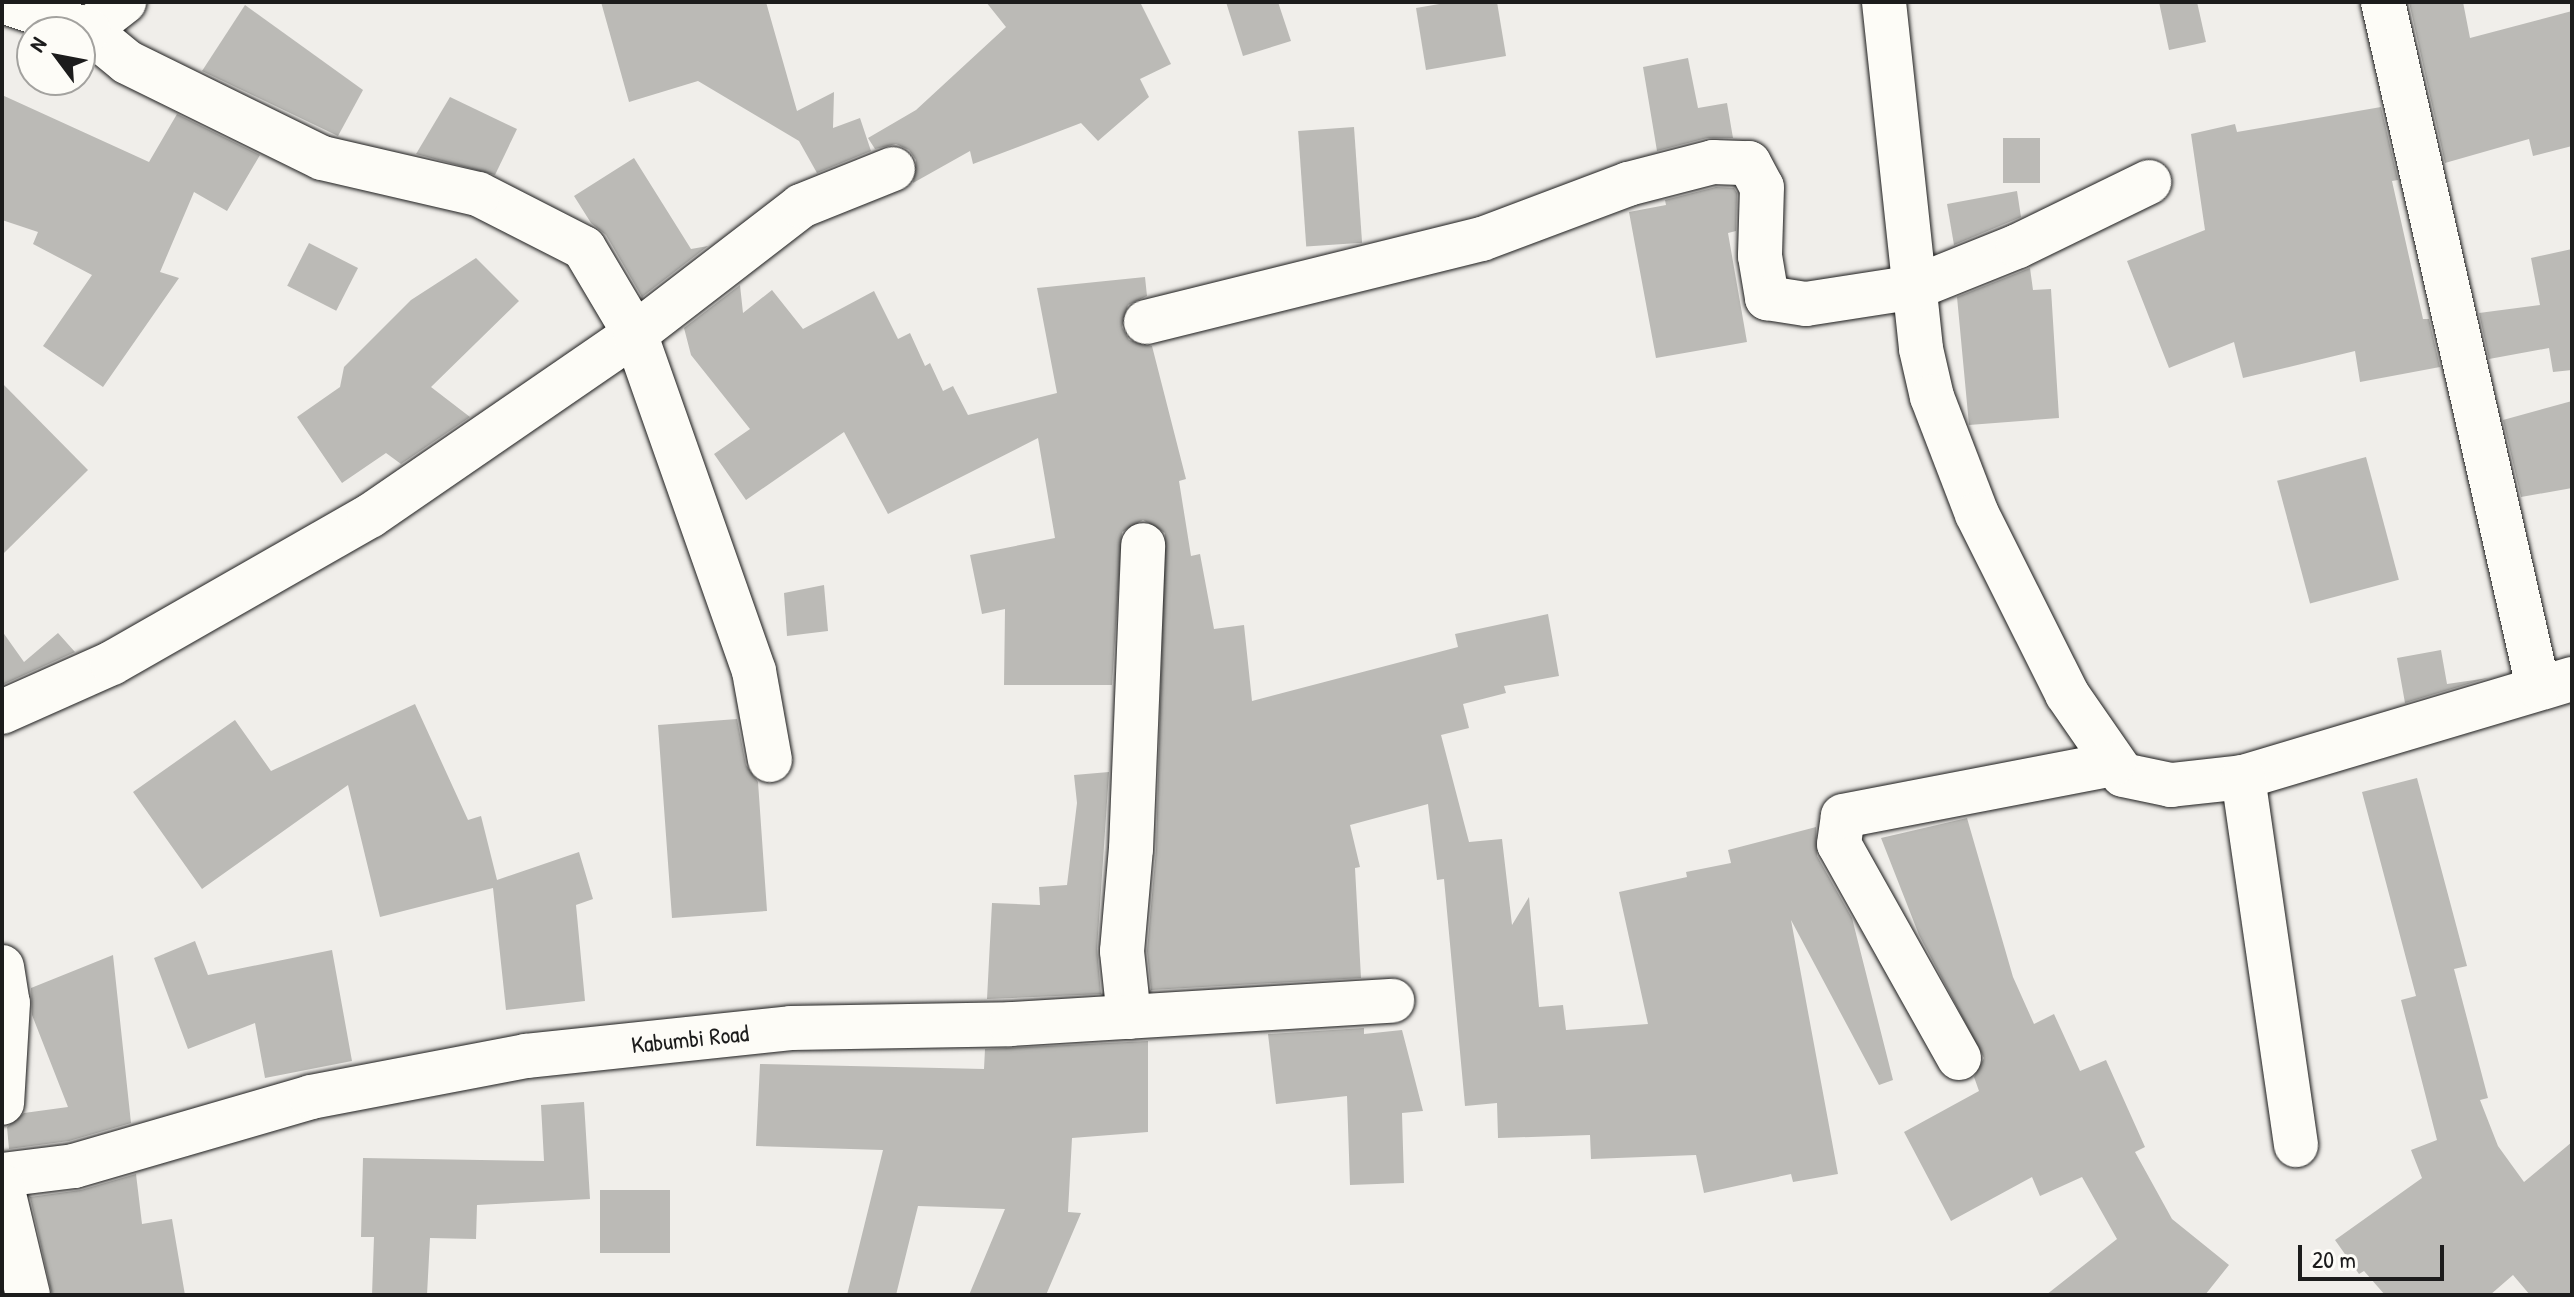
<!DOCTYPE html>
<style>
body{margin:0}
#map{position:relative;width:2574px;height:1297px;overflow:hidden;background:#f0eeea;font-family:"Patrick Hand",sans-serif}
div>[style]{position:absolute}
.building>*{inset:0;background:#bbbab6;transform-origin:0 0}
.roads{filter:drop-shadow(0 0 2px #1c1c1c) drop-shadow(0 0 2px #1c1c1c)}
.minor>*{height:44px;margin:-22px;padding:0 22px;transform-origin:22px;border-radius:22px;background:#fdfcf7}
span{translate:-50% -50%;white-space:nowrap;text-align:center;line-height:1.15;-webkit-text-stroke:8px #fdfcf7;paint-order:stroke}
.street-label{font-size:24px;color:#1c1c1c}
.frame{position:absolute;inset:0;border:4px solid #1c1c1c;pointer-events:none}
.north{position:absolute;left:16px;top:16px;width:80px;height:80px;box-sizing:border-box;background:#fdfcf7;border:2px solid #a3a29f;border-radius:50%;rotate:302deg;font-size:22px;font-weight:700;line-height:32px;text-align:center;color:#1c1c1c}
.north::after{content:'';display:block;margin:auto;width:28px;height:36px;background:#1c1c1c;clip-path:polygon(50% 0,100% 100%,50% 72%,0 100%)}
.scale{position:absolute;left:2298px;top:1245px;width:146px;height:36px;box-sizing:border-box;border:4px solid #1c1c1c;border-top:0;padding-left:10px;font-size:24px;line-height:28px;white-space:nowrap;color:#1c1c1c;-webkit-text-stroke:6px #fdfcf7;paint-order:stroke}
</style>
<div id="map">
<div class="building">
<div style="clip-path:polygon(601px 2px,766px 2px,797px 111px,834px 92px,833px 128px,860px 118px,871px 151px,817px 173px,799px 141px,698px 81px,629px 102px)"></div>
<div style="clip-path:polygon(986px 2px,1140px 2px,1171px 64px,1140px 79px,1149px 97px,1098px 141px,1081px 123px,973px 164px,970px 151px,913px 183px,916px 160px,909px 150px,896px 144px,875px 149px,868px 138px,916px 110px,1006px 27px)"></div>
<div style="clip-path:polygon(1226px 2px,1278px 2px,1291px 41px,1243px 56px)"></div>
<div style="clip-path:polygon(1451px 2px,1497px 2px,1506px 56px,1426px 70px,1416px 8px)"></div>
<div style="clip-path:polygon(2159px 2px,2197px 2px,2206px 42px,2169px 50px)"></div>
<div style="clip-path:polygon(2409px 2px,2463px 2px,2470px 38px,2572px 11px,2572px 146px,2533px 156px,2529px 139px,2445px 163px)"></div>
<div style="clip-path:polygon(245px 5px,363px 90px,338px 136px,202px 71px)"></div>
<div style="clip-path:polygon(1688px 58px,1698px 108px,1727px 103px,1733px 138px,1707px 138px,1657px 151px,1643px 67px)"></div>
<div style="clip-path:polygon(2px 95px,149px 162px,177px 114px,260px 155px,227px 211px,194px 192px,160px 272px,179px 278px,103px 387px,43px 346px,92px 275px,33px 244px,38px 232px,2px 220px)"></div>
<div style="clip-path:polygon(450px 97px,517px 129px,495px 175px,416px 154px)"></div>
<div style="clip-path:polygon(2381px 107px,2398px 180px,2392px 181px,2423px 319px,2429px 319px,2440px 367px,2360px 382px,2355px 351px,2243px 378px,2234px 342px,2169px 368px,2127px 261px,2205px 230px,2191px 134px,2235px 124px,2237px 132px)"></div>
<div style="left:1354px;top:127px;width:116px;height:56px;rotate:86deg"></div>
<div style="left:2003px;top:138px;width:37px;height:45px"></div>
<div style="clip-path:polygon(634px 158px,691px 249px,708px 246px,642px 297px,606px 235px,591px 223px,574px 196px)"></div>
<div style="clip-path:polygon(1716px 187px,1734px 188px,1737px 193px,1736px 231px,1728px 233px,1747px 342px,1656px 358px,1629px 212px,1666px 205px,1665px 200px)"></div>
<div style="clip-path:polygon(2017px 191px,2021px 217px,1954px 245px,1947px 204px)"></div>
<div style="left:309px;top:243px;width:55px;height:48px;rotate:27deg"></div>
<div style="clip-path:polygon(2572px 249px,2572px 370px,2553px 372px,2549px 348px,2489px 359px,2479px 313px,2540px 305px,2531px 258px)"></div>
<div style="clip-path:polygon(476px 258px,519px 301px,431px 387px,470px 417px,401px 464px,386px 453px,342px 483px,297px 417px,340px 387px,344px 367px,411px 300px)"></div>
<div style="clip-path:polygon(2030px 268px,2033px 290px,2051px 289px,2059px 418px,1969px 425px,1957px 297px)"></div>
<div style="clip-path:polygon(1145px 277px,1147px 296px,1128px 305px,1122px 327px,1129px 340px,1152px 346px,1186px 479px,1179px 481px,1191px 556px,1200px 554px,1214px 629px,1244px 625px,1252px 701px,1458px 647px,1455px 634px,1548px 614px,1559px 676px,1504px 686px,1506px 693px,1463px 704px,1469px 728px,1441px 735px,1469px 842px,1502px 839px,1512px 925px,1529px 897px,1539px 1007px,1563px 1005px,1566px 1030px,1648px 1024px,1619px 892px,1687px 877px,1686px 872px,1731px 863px,1728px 850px,1816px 827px,1817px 856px,1852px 918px,1893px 1080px,1879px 1085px,1791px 920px,1838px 1174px,1793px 1182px,1791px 1174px,1704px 1193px,1696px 1155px,1591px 1159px,1590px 1135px,1498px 1138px,1497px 1103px,1465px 1106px,1444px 879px,1437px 880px,1428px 804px,1350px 825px,1360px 867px,1355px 868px,1361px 978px,1151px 990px,1147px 951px,1156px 850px,1165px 533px,1143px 520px,1122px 532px,1112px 685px,1004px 685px,1005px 609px,982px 614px,970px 555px,1055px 538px,1038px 438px,888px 514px,844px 432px,746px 500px,714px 454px,750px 429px,691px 355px,684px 328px,740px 285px,743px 313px,772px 290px,803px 329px,874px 291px,898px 339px,910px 333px,925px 366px,930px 363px,943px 391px,953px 386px,968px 415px,1057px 393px,1037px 288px)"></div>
<div style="clip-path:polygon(2px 383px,88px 470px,2px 555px)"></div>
<div style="clip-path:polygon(2572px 401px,2572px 488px,2521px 497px,2503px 420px)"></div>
<div style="left:2366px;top:457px;width:127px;height:92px;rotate:75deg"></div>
<div style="clip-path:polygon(824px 585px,828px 631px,787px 636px,784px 593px)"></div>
<div style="clip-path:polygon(2px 631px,24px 662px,58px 633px,75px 652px,2px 685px)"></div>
<div style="clip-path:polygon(2441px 650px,2447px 684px,2488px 678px,2405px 703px,2397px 658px)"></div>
<div style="clip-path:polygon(415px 704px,468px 820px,481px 816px,497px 880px,579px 852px,593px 899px,576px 905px,585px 1001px,506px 1010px,493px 888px,380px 917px,348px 785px,202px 889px,133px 792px,235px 720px,271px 771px)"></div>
<div style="clip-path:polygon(737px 719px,746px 765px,758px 782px,767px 911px,672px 918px,658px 725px)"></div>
<div style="clip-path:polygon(1109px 772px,1097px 949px,1101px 994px,987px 999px,992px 903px,1040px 905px,1039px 887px,1067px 885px,1077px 803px,1074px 775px)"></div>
<div style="clip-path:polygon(2417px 778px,2467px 966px,2454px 969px,2488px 1098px,2480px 1100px,2498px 1146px,2524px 1182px,2572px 1142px,2572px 1295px,2530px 1295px,2513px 1275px,2490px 1295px,2385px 1295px,2364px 1271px,2359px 1274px,2335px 1240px,2422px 1178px,2411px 1150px,2437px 1140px,2401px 1000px,2416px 996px,2362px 792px)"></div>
<div style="clip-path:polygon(1967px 818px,2013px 977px,2034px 1024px,2054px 1014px,2080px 1071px,2106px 1060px,2145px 1147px,2135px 1152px,2172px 1219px,2229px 1265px,2205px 1295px,2046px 1295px,2117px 1239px,2082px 1177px,2040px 1196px,2032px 1177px,1951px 1221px,1904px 1132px,1979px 1091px,1974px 1077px,1984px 1058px,1919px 935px,1881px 838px)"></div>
<div style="clip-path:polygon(195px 941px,208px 975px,332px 950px,352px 1061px,265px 1078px,255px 1023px,188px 1049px,154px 958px)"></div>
<div style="clip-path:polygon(113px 955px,131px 1123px,69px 1141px,9px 1149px,7px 1127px,24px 1113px,68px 1107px,32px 1015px,31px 988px)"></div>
<div style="clip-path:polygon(1364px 1028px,1364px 1034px,1402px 1030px,1423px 1111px,1402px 1113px,1404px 1183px,1350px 1185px,1347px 1096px,1276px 1104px,1268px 1034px)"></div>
<div style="clip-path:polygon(1148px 1041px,1148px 1132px,1072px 1138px,1068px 1212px,1081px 1213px,1046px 1295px,969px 1295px,1005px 1209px,918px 1206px,896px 1295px,847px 1295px,883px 1150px,756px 1146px,760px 1064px,984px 1069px,985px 1049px)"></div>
<div style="clip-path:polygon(584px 1102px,590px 1199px,477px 1205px,476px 1239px,430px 1238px,427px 1295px,372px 1295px,374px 1237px,361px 1237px,363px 1158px,544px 1161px,541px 1105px)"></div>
<div style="clip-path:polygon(136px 1174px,142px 1224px,172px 1219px,185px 1295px,52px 1295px,30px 1197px,81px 1190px)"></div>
<div style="left:600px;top:1190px;width:70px;height:63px"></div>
</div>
<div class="roads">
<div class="minor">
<div style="left:1884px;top:2px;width:349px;rotate:83.9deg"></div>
<div style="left:1921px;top:349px;width:49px;rotate:77.1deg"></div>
<div style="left:1932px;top:397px;width:125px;rotate:69deg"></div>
<div style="left:1977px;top:514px;width:201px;rotate:63.4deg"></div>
<div style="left:2067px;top:694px;width:98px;rotate:55.3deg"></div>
<div style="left:2123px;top:775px;width:49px;rotate:11.8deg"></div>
<div style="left:2171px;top:785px;width:72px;rotate:-6.3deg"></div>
<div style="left:2243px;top:777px;width:343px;rotate:-16.6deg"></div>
<div style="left:2383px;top:2px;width:702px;rotate:77.25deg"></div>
<div style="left:88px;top:30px;width:46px;rotate:-37.9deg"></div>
<div style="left:1146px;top:322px;width:346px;rotate:-13.9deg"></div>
<div style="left:1482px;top:239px;width:156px;rotate:-20.6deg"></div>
<div style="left:1628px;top:184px;width:88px;rotate:-14.5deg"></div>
<div style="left:1713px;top:162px;width:36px;rotate:2deg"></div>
<div style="left:1749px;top:163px;width:27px;rotate:62deg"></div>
<div style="left:1762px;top:187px;width:69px;rotate:91.7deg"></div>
<div style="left:1760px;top:256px;width:43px;rotate:80.5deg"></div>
<div style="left:1767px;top:298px;width:39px;rotate:9deg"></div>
<div style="left:1806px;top:304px;width:111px;rotate:-8.8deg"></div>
<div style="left:1916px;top:287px;width:110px;rotate:-21.9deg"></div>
<div style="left:2018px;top:246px;width:146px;rotate:-26deg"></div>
<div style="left:2px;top:712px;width:120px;rotate:-24deg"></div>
<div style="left:112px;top:663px;width:297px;rotate:-29.7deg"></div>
<div style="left:370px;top:516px;width:321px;rotate:-34.5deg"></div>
<div style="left:635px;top:334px;width:100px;rotate:-120.7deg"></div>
<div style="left:584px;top:248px;width:119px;rotate:-153deg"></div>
<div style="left:478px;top:194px;width:160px;rotate:-167deg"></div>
<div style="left:322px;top:158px;width:217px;rotate:-153.8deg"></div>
<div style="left:127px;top:62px;width:50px;rotate:-140.6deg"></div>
<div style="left:88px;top:30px;width:88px;rotate:-161.4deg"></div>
<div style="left:770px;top:760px;width:90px;rotate:-100.2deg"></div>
<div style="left:754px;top:671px;width:357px;rotate:-109.4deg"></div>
<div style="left:635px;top:334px;width:210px;rotate:-37.6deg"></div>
<div style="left:801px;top:206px;width:99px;rotate:-21.9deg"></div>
<div style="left:2243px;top:777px;width:372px;rotate:81.8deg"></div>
<div style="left:2px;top:967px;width:36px;rotate:81deg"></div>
<div style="left:8px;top:1003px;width:100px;rotate:93.4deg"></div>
<div style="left:1129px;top:1017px;width:66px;rotate:-96.1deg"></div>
<div style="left:1122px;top:951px;width:102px;rotate:-85deg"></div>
<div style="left:1131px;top:849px;width:304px;rotate:-87.7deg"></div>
<div style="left:1959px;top:1058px;width:245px;rotate:-119.3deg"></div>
<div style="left:1839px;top:844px;width:28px;rotate:-82deg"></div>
<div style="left:1843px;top:816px;width:275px;rotate:-10.9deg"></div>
<div style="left:2px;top:1175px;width:73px;rotate:-7.1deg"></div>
<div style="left:74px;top:1166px;width:247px;rotate:-16.2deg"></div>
<div style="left:311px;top:1097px;width:219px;rotate:-10.8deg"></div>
<div style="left:526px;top:1056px;width:266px;rotate:-6deg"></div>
<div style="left:791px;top:1028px;width:220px;rotate:-1deg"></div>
<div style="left:1011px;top:1024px;width:382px;rotate:-3.5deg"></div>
<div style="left:2px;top:1186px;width:112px;rotate:76.6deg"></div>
</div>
</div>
<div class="street-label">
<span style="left:690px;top:1039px;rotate:-6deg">Kabumbi Road</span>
</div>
<div class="frame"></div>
<div class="north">N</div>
<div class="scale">20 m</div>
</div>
